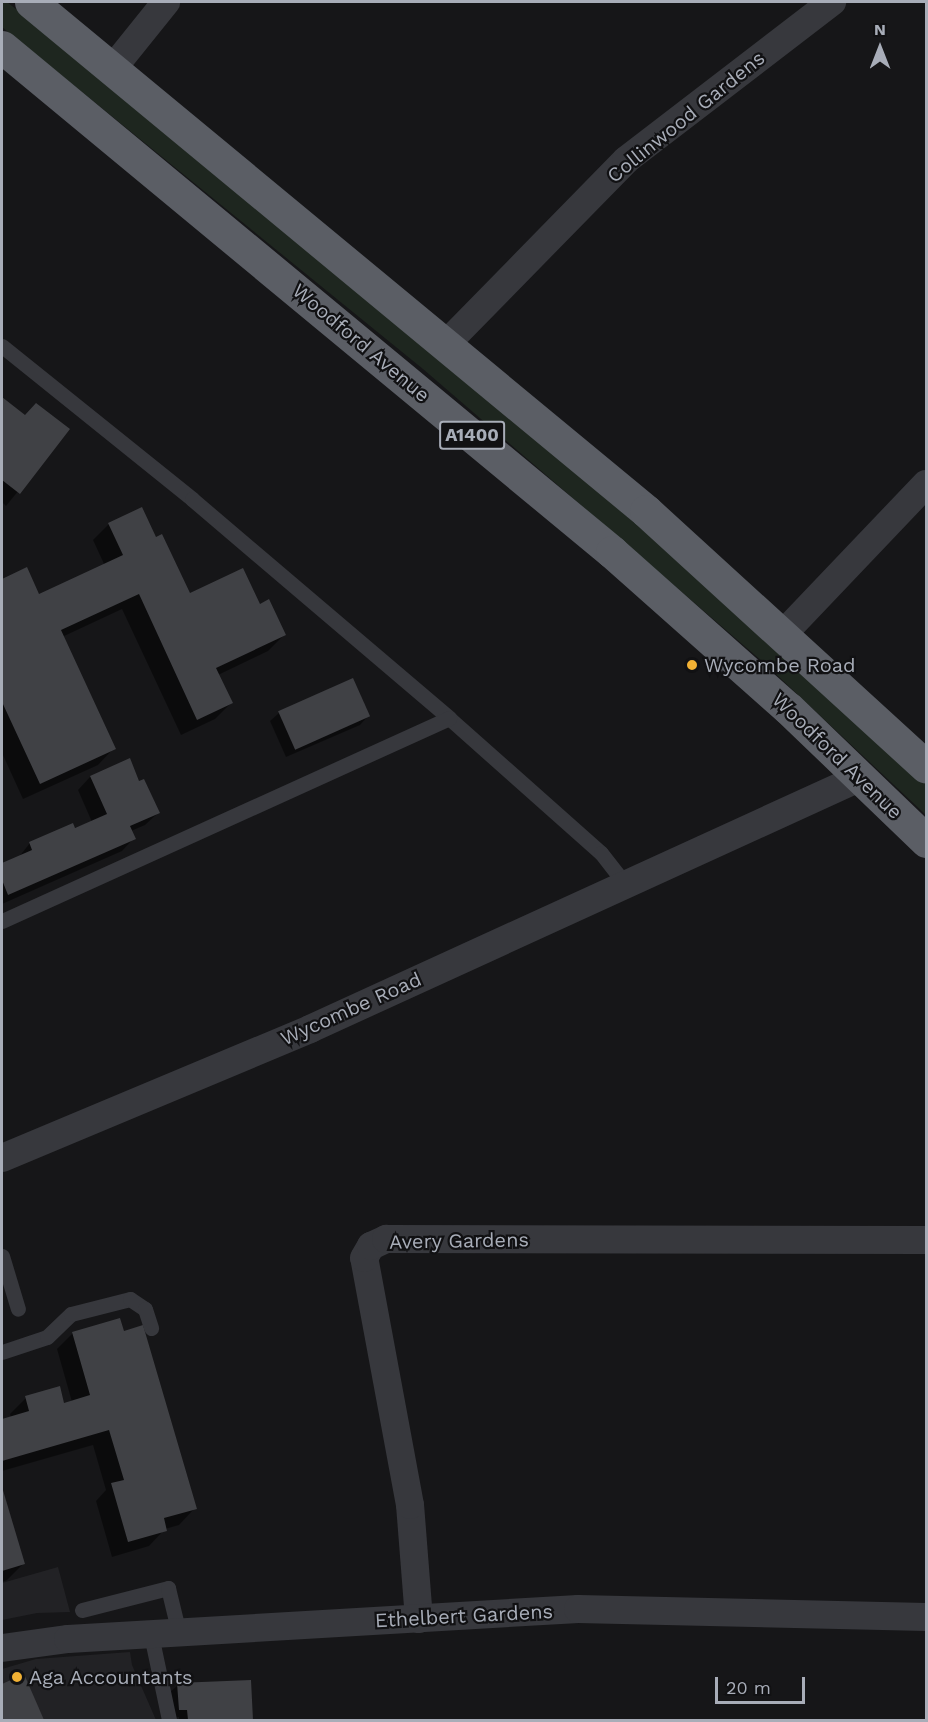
<!DOCTYPE html>
<style>
body{margin:0}
#map{position:relative;width:928px;height:1722px;overflow:hidden;background:#161618;font-family:"Work Sans",sans-serif}
div>[style]{position:absolute}
.built>*{inset:0;background:#222225}
.green>*{inset:0;background:#1e261f}
.shadow>*{inset:0;background:#0007}
.building>*{inset:0;background:#404145;transform-origin:0 0}
.service>*{height:15px;margin:-7.5px;padding:0 7.5px;transform-origin:7.5px;border-radius:7.5px;background:#37383d}
.minor>*{height:28px;margin:-14px;padding:0 14px;transform-origin:14px;border-radius:14px;background:#37383d}
.trunk>*{height:33px;margin:-16.5px;padding:0 16.5px;transform-origin:16.5px;border-radius:16.5px;background:#5b5e65}
.dots>*{width:16px;height:16px;translate:-50% -50%;box-sizing:border-box;border:3px solid #111113;border-radius:50%}
span{translate:-50% -50%;white-space:nowrap;text-align:center;line-height:1.15;-webkit-text-stroke:4.5px #111113;paint-order:stroke}
.shield-label span{padding:2px 4px;background:#111113;border:2px solid;border-radius:4px;-webkit-text-stroke-width:0}
.shield-label{font-size:18px;color:#a8adb8;font-weight:700}
.street-label{font-size:20px;color:#a8adb8}
.poi-label{font-size:20px;color:#a8adb8}
.left{translate:0 -50%;text-align:left}
.frame{position:absolute;inset:0;border:3px solid #a8adb8;pointer-events:none}
.north{position:absolute;left:850px;top:18px;width:60px;height:60px;-webkit-text-stroke:4px #111113;paint-order:stroke;rotate:0deg;font-size:16px;font-weight:700;line-height:24px;text-align:center;color:#a8adb8}
.north::after{content:'';display:block;margin:auto;width:21px;height:27px;background:#a8adb8;clip-path:polygon(50% 0,100% 100%,50% 72%,0 100%)}
.scale{position:absolute;left:715px;top:1677px;width:90px;height:27px;box-sizing:border-box;border:3px solid #a8adb8;border-top:0;padding-left:8px;font-size:18px;line-height:21px;white-space:nowrap;color:#a8adb8;-webkit-text-stroke:4px #111113;paint-order:stroke}
</style>
<div id="map">
<div class="built">
<div style="clip-path:polygon(58px 1567px,70px 1612px,37px 1613px,2px 1620px,2px 1583px)"></div>
<div style="clip-path:polygon(130px 1652px,132px 1665px,156px 1720px,2px 1720px,2px 1669px,36px 1659px)"></div>
</div>
<div class="green">
<div style="clip-path:polygon(2px 2px,7px 2px,100px 75px,438px 350px,926px 779px,926px 815px,763px 662px,423px 369px,2px 27px)"></div>
</div>
<div class="shadow">
<div style="clip-path:polygon(2px 399px,24px 416px,68px 430px,6px 506px,2px 502px)"></div>
<div style="clip-path:polygon(109px 524px,155px 539px,189px 595px,259px 606px,284px 635px,268px 651px,218px 675px,231px 703px,215px 719px,181px 735px,122px 609px,62px 637px,114px 748px,98px 765px,23px 799px,2px 753px,2px 580px,26px 569px,38px 596px,105px 566px,93px 540px)"></div>
<div style="clip-path:polygon(279px 713px,368px 716px,360px 725px,286px 757px,270px 721px)"></div>
<div style="clip-path:polygon(129px 760px,139px 783px,158px 813px,145px 825px,131px 831px,134px 838px,122px 851px,2px 904px,2px 865px,18px 858px,30px 843px,92px 822px,78px 790px,90px 777px)"></div>
<div style="clip-path:polygon(73px 1333px,195px 1508px,179px 1525px,165px 1529px,149px 1546px,112px 1557px,96px 1501px,106px 1490px,93px 1445px,2px 1471px,2px 1421px,11px 1418px,10px 1414px,26px 1398px,63px 1405px,72px 1402px,57px 1349px)"></div>
<div style="clip-path:polygon(2px 1490px,23px 1564px,7px 1580px,2px 1582px)"></div>
<div style="clip-path:polygon(23px 1676px,42px 1720px,2px 1720px,2px 1686px)"></div>
<div style="clip-path:polygon(250px 1681px,252px 1720px,179px 1720px,179px 1717px,171px 1718px,169px 1693px,178px 1685px)"></div>
</div>
<div class="building">
<div style="clip-path:polygon(2px 397px,25px 415px,36px 403px,70px 429px,20px 494px,2px 480px)"></div>
<div style="clip-path:polygon(142px 507px,156px 537px,162px 534px,190px 593px,243px 568px,260px 604px,269px 599px,286px 635px,216px 668px,233px 703px,197px 720px,139px 594px,61px 630px,116px 749px,40px 784px,2px 702px,2px 579px,27px 567px,39px 594px,123px 555px,108px 523px)"></div>
<div style="left:353px;top:678px;width:42px;height:82px;rotate:66deg"></div>
<div style="clip-path:polygon(130px 758px,139px 781px,144px 779px,160px 813px,130px 826px,136px 839px,8px 895px,2px 880px,2px 863px,32px 850px,29px 842px,73px 823px,75px 828px,107px 814px,90px 776px)"></div>
<div style="clip-path:polygon(120px 1318px,124px 1331px,143px 1325px,197px 1509px,164px 1518px,167px 1531px,128px 1542px,111px 1483px,124px 1480px,109px 1430px,2px 1461px,2px 1419px,29px 1411px,25px 1396px,60px 1386px,64px 1403px,90px 1395px,72px 1332px)"></div>
<div style="clip-path:polygon(2px 1487px,25px 1564px,2px 1571px)"></div>
<div style="clip-path:polygon(24px 1674px,44px 1720px,2px 1720px,2px 1684px)"></div>
<div style="clip-path:polygon(251px 1680px,253px 1720px,188px 1720px,187px 1710px,179px 1710px,177px 1683px)"></div>
</div>
<div class="service">
<div style="left:2px;top:346px;width:244px;rotate:38.8deg"></div>
<div style="left:192px;top:499px;width:338px;rotate:40.4deg"></div>
<div style="left:449px;top:718px;width:203px;rotate:41.6deg"></div>
<div style="left:601px;top:853px;width:41px;rotate:52deg"></div>
<div style="left:2px;top:921px;width:491px;rotate:-24.4deg"></div>
<div style="left:2px;top:1256px;width:55px;rotate:73.2deg"></div>
<div style="left:2px;top:1352px;width:47px;rotate:-18.4deg"></div>
<div style="left:47px;top:1337px;width:33px;rotate:-44deg"></div>
<div style="left:71px;top:1314px;width:61px;rotate:-14.3deg"></div>
<div style="left:130px;top:1299px;width:18px;rotate:34deg"></div>
<div style="left:145px;top:1309px;width:20px;rotate:72deg"></div>
<div style="left:82px;top:1610px;width:89px;rotate:-14.3deg"></div>
<div style="left:168px;top:1588px;width:46px;rotate:76.3deg"></div>
<div style="left:151px;top:1635px;width:87px;rotate:78deg"></div>
</div>
<div class="minor">
<div style="left:113px;top:68px;width:85px;rotate:-51.2deg"></div>
<div style="left:446px;top:344px;width:257px;rotate:-45.6deg"></div>
<div style="left:626px;top:160px;width:260px;rotate:-37.5deg"></div>
<div style="left:783px;top:634px;width:207px;rotate:-46.4deg"></div>
<div style="left:2px;top:1158px;width:334px;rotate:-22.7deg"></div>
<div style="left:310px;top:1029px;width:606px;rotate:-24.58deg"></div>
<div style="left:419px;top:1619px;width:114px;rotate:-94.5deg"></div>
<div style="left:410px;top:1505px;width:251px;rotate:-100.5deg"></div>
<div style="left:364px;top:1258px;width:14px;rotate:-60deg"></div>
<div style="left:371px;top:1246px;width:17px;rotate:-25deg"></div>
<div style="left:386px;top:1239px;width:540px;rotate:0.11deg"></div>
<div style="left:2px;top:1648px;width:67px;rotate:-7.8deg"></div>
<div style="left:68px;top:1639px;width:511px;rotate:-3.37deg"></div>
<div style="left:578px;top:1609px;width:348px;rotate:1.3deg"></div>
</div>
<div class="trunk">
<div style="left:31px;top:2px;width:798px;rotate:39.61deg"></div>
<div style="left:646px;top:511px;width:379px;rotate:42.4deg"></div>
<div style="left:2px;top:47px;width:792px;rotate:39.62deg"></div>
<div style="left:612px;top:552px;width:235px;rotate:41.6deg"></div>
<div style="left:788px;top:708px;width:192px;rotate:43.9deg"></div>
</div>
<div class="dots">
<div style="left:692px;top:665px;background:#f2b134"></div>
<div style="left:17px;top:1677px;background:#f2b134"></div>
</div>
<div class="shield-label">
<span style="left:472px;top:435px">A1400</span>
</div>
<div class="street-label">
<span style="left:686px;top:117px;rotate:-39deg">Collinwood Gardens</span>
<span style="left:361px;top:343px;rotate:40deg">Woodford Avenue</span>
<span style="left:837px;top:756px;rotate:44deg">Woodford Avenue</span>
<span style="left:351px;top:1009px;rotate:-24deg">Wycombe Road</span>
<span style="left:459px;top:1241px;rotate:-1deg">Avery Gardens</span>
<span style="left:464px;top:1616px;rotate:-3deg">Ethelbert Gardens</span>
</div>
<div class="poi-label">
<span class="left" style="left:704px;top:665px">Wycombe Road</span>
<span class="left" style="left:29px;top:1677px">Aga Accountants</span>
</div>
<div class="frame"></div>
<div class="north">N</div>
<div class="scale">20 m</div>
</div>
